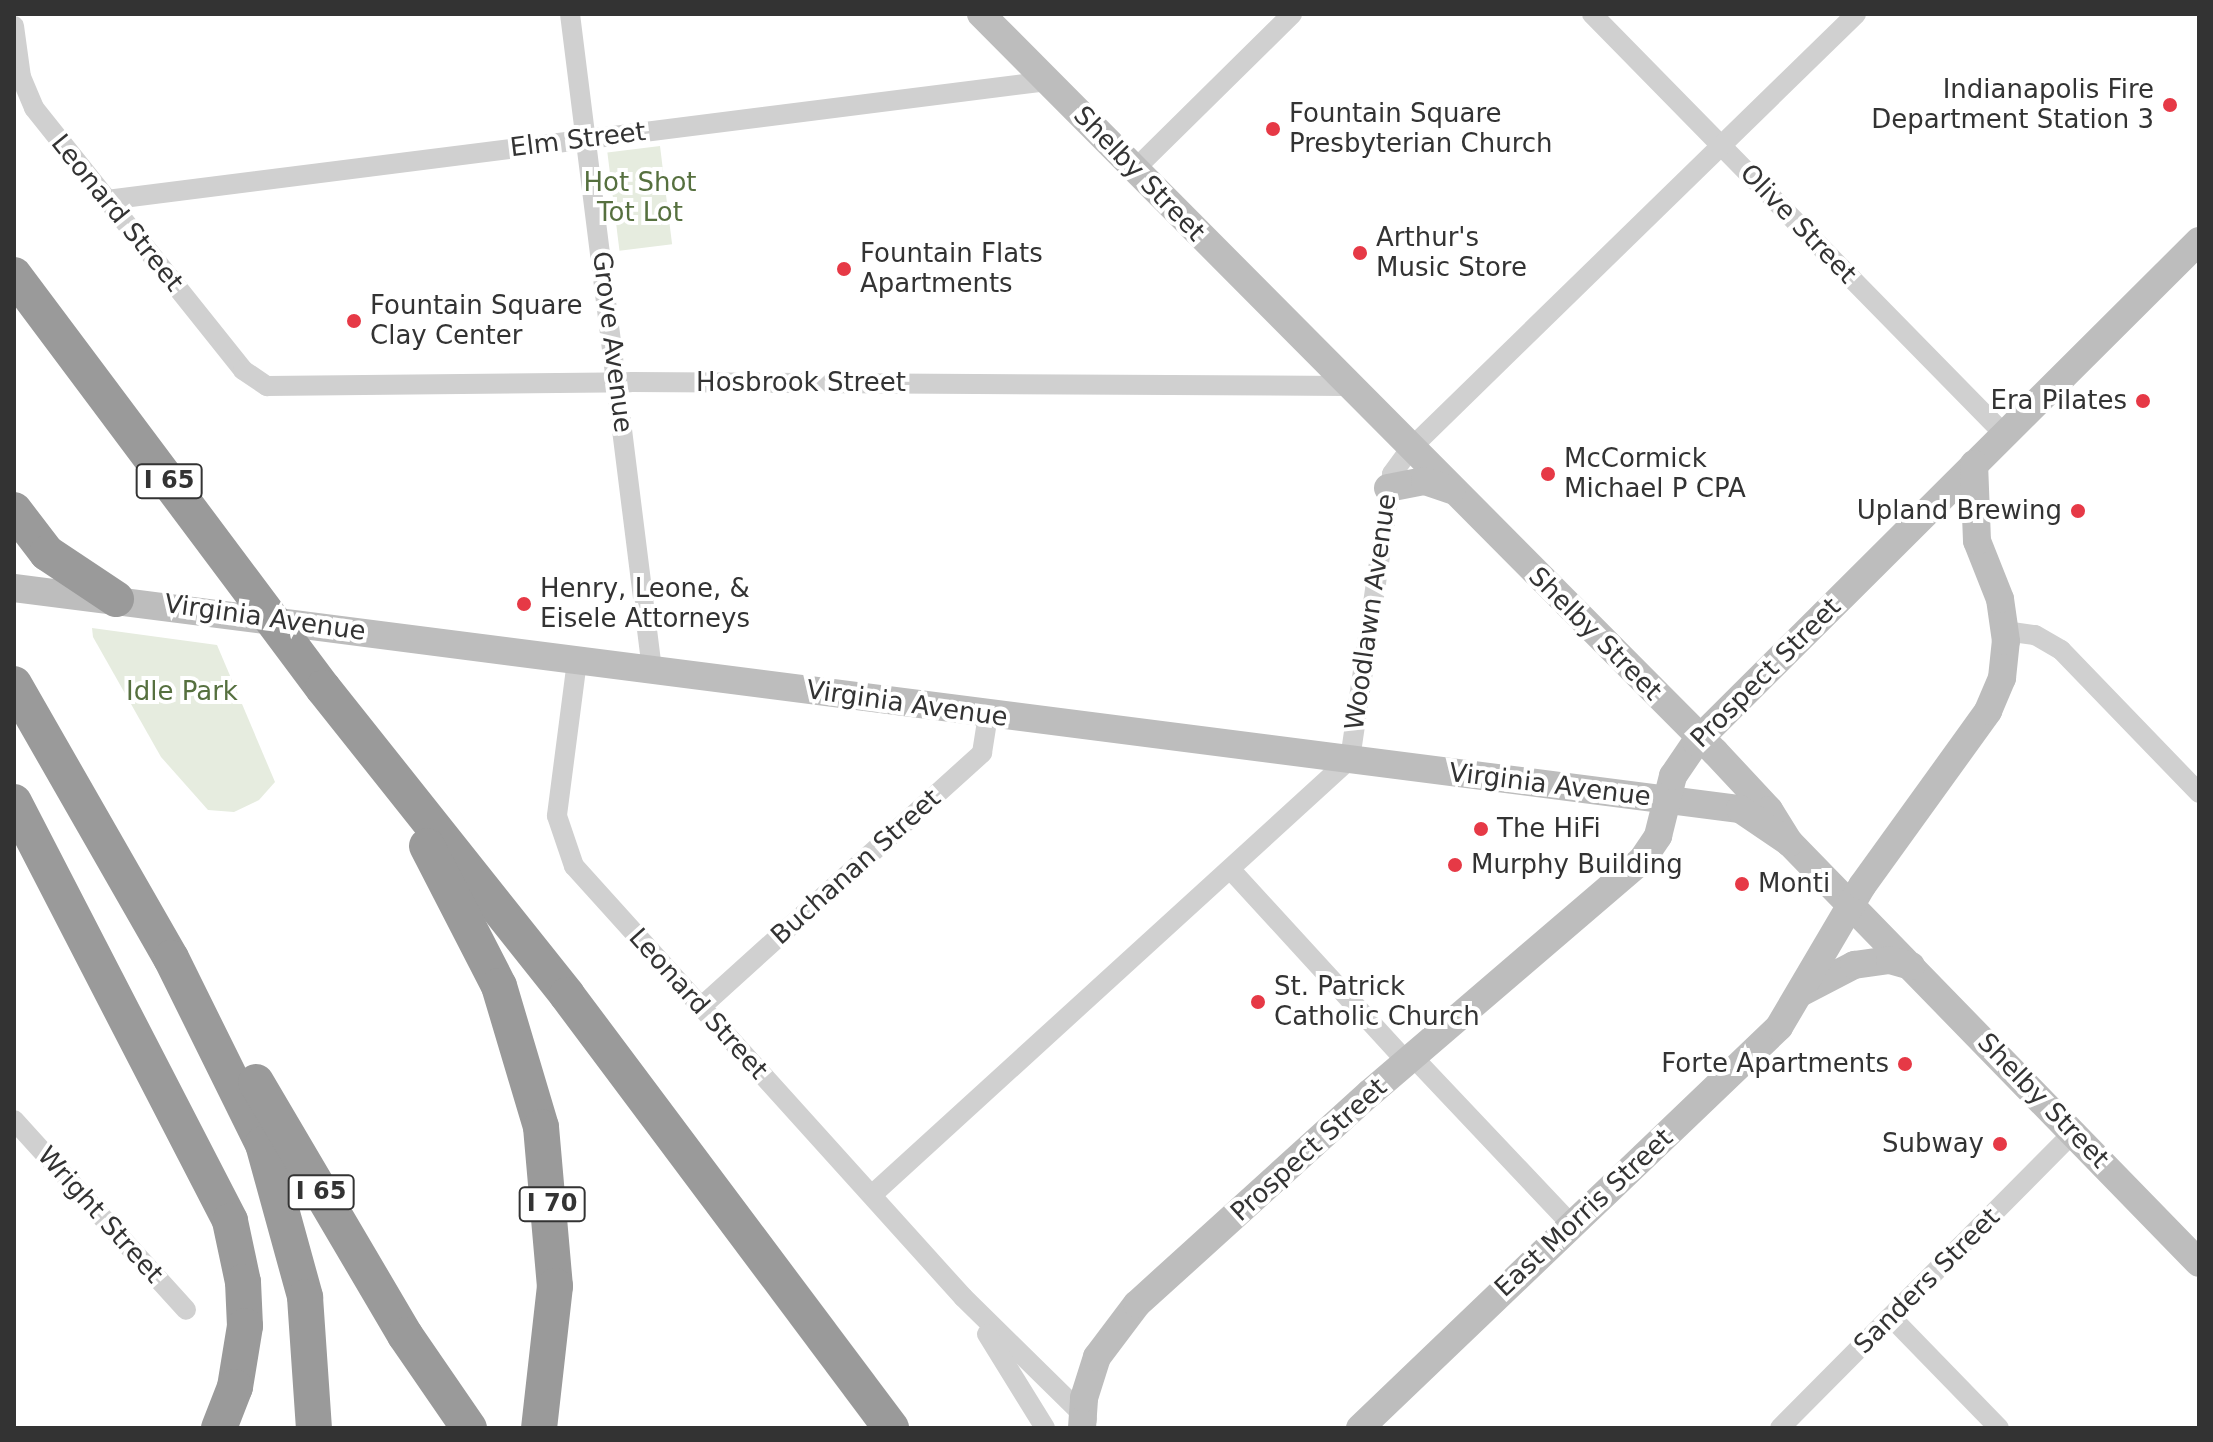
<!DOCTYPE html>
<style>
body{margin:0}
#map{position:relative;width:2213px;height:1442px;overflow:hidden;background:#fff;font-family:"DejaVu Sans",sans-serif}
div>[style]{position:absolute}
.green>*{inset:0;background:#e6ecdf;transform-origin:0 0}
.street>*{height:20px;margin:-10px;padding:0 10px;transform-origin:10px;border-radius:10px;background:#d0d0d0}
.secondary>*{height:28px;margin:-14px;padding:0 14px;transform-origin:14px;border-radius:14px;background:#bdbdbd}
.highway>*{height:36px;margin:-18px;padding:0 18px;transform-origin:18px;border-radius:18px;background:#9a9a9a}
.dots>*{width:22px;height:22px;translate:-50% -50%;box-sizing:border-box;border:4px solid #fff;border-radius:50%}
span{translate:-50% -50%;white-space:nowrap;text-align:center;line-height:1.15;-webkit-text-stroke:8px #fff;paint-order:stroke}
.shield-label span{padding:2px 6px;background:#fff;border:2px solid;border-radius:6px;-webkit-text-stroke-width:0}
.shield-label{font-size:24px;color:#333;font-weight:700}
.poi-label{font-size:26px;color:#333}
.right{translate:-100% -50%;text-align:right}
.left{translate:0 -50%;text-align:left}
.street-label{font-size:26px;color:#333}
.park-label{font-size:26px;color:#56703f}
.frame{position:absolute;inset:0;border:16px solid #333;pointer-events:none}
</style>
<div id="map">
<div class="green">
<div style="left:660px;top:146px;width:99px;height:53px;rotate:83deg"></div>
<div style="clip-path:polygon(92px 628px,217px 645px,275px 782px,259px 800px,234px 812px,208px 810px,161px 757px,93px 637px)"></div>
</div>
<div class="street">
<div style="left:570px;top:14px;width:661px;rotate:82.87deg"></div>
<div style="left:1592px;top:14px;width:588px;rotate:45.55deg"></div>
<div style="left:14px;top:26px;width:51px;rotate:82.2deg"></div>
<div style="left:21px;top:77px;width:34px;rotate:67deg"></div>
<div style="left:34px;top:108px;width:335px;rotate:51.4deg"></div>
<div style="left:243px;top:370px;width:29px;rotate:34deg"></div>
<div style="left:267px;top:386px;width:364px;rotate:-0.6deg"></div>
<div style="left:631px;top:382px;width:715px;rotate:0.32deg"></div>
<div style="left:1134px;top:170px;width:222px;rotate:-44.6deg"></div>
<div style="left:107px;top:200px;width:948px;rotate:-7.21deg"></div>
<div style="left:2005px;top:631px;width:30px;rotate:8deg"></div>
<div style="left:2035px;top:635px;width:30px;rotate:30deg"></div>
<div style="left:2061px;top:650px;width:199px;rotate:46deg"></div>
<div style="left:577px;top:661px;width:156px;rotate:97.4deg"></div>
<div style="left:557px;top:816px;width:53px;rotate:71.2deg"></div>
<div style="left:574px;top:866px;width:581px;rotate:47.93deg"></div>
<div style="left:963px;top:1297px;width:174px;rotate:44.5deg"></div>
<div style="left:1231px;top:870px;width:260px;rotate:47.5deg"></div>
<div style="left:701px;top:1007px;width:379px;rotate:-42.1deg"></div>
<div style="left:982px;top:753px;width:38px;rotate:-81deg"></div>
<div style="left:1413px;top:1057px;width:230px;rotate:46.6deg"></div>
<div style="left:14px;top:1120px;width:256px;rotate:47.8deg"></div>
<div style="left:873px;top:1194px;width:646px;rotate:-42.36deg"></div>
<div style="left:1350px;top:759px;width:288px;rotate:-81.6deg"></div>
<div style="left:1392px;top:474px;width:31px;rotate:-54deg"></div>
<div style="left:1410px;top:449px;width:623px;rotate:-44.28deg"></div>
<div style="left:1891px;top:1317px;width:155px;rotate:45.8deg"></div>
<div style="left:987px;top:1334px;width:110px;rotate:58.3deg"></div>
<div style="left:1780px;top:1428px;width:416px;rotate:-45.2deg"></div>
</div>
<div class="secondary">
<div style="left:981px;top:14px;width:1041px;rotate:45.16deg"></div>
<div style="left:1715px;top:752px;width:79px;rotate:47deg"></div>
<div style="left:1769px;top:810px;width:39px;rotate:58deg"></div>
<div style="left:1790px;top:843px;width:586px;rotate:45.76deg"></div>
<div style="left:1388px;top:488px;width:38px;rotate:-11deg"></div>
<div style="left:1425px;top:481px;width:28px;rotate:19deg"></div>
<div style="left:14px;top:588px;width:1740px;rotate:7.3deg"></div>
<div style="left:1740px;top:809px;width:60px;rotate:34.2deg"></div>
<div style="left:1802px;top:992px;width:59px;rotate:-27.4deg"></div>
<div style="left:1854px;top:965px;width:36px;rotate:-8deg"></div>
<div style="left:1890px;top:960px;width:22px;rotate:16deg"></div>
<div style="left:1082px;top:1428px;width:30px;rotate:-86deg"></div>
<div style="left:1084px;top:1398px;width:43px;rotate:-72.4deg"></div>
<div style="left:1097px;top:1357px;width:66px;rotate:-53deg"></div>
<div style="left:1137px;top:1304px;width:314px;rotate:-42.2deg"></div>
<div style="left:1370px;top:1093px;width:358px;rotate:-40.6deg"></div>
<div style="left:1642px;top:860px;width:29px;rotate:-56deg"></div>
<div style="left:1658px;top:836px;width:62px;rotate:-76deg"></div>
<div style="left:1673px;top:776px;width:41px;rotate:-55.9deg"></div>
<div style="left:1696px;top:742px;width:710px;rotate:-44.89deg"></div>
<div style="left:1360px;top:1428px;width:580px;rotate:-43.74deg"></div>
<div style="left:1779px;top:1027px;width:164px;rotate:-59.5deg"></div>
<div style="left:1862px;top:886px;width:216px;rotate:-54.2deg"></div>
<div style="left:1988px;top:711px;width:36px;rotate:-67deg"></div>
<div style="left:2002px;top:678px;width:37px;rotate:-84deg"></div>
<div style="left:2006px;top:641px;width:42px;rotate:-98.1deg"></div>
<div style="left:2000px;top:599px;width:62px;rotate:-111.6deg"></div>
<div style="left:1977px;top:541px;width:77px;rotate:-92.2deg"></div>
</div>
<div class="highway">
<div style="left:14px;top:275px;width:516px;rotate:53.2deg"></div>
<div style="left:323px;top:688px;width:392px;rotate:51.5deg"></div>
<div style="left:567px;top:995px;width:541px;rotate:53.19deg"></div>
<div style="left:14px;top:510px;width:54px;rotate:52.5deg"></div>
<div style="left:47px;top:553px;width:83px;rotate:33.7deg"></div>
<div style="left:14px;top:684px;width:316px;rotate:60.2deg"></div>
<div style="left:171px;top:958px;width:208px;rotate:63.7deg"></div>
<div style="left:263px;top:1144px;width:159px;rotate:74.6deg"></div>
<div style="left:305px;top:1297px;width:131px;rotate:86.1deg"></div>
<div style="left:14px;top:802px;width:471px;rotate:62.7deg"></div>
<div style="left:230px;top:1221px;width:62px;rotate:78deg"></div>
<div style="left:243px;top:1282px;width:44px;rotate:87.4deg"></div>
<div style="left:245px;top:1326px;width:62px;rotate:99.3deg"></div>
<div style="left:235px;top:1387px;width:44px;rotate:111.3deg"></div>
<div style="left:427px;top:846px;width:157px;rotate:62.8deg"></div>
<div style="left:499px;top:986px;width:147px;rotate:73.4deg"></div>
<div style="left:541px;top:1127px;width:160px;rotate:85deg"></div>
<div style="left:555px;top:1286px;width:143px;rotate:96.4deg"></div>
<div style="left:256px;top:1082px;width:294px;rotate:59.5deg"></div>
<div style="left:405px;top:1335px;width:113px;rotate:55.5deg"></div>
</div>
<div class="dots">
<div style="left:2170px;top:105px;background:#e63946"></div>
<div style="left:1273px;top:129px;background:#e63946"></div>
<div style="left:1360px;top:253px;background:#e63946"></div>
<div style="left:844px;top:269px;background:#e63946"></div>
<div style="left:354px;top:321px;background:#e63946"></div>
<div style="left:2143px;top:401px;background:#e63946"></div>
<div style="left:1548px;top:474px;background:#e63946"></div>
<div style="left:2078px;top:511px;background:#e63946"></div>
<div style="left:524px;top:604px;background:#e63946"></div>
<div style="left:1481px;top:829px;background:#e63946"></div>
<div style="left:1455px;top:865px;background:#e63946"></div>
<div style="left:1742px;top:884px;background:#e63946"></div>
<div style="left:1258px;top:1002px;background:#e63946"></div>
<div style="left:1905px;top:1064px;background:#e63946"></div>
<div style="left:2000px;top:1144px;background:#e63946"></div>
</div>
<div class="shield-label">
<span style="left:169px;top:481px">I 65</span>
<span style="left:321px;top:1192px">I 65</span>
<span style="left:552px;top:1204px">I 70</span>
</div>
<div class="poi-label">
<span class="right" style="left:2154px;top:105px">Indianapolis Fire<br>Department Station 3</span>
<span class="left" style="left:1289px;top:129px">Fountain Square<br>Presbyterian Church</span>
<span class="left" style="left:1376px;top:253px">Arthur's<br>Music Store</span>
<span class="left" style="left:860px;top:269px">Fountain Flats<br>Apartments</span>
<span class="left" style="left:370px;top:321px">Fountain Square<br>Clay Center</span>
<span class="right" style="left:2127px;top:401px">Era Pilates</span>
<span class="left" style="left:1564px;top:474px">McCormick<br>Michael P CPA</span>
<span class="right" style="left:2062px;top:511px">Upland Brewing</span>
<span class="left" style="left:540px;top:604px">Henry, Leone, &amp;<br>Eisele Attorneys</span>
<span class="left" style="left:1497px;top:829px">The HiFi</span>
<span class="left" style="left:1471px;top:865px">Murphy Building</span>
<span class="left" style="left:1758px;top:884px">Monti</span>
<span class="left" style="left:1274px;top:1002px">St. Patrick<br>Catholic Church</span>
<span class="right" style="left:1889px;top:1064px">Forte Apartments</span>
<span class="right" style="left:1984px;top:1144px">Subway</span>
</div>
<div class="street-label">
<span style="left:578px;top:140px;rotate:-7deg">Elm Street</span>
<span style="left:1139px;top:174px;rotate:46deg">Shelby Street</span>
<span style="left:117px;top:213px;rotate:51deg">Leonard Street</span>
<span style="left:1798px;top:224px;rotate:46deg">Olive Street</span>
<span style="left:612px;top:342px;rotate:83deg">Grove Avenue</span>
<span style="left:801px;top:383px">Hosbrook Street</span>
<span style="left:1371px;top:612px;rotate:-82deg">Woodlawn Avenue</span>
<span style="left:265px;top:618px;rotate:8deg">Virginia Avenue</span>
<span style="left:1595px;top:634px;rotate:45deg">Shelby Street</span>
<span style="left:1766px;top:673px;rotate:-45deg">Prospect Street</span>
<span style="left:907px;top:704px;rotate:8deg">Virginia Avenue</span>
<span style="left:1550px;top:785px;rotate:7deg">Virginia Avenue</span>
<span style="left:856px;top:867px;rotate:-42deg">Buchanan Street</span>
<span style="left:698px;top:1004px;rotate:48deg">Leonard Street</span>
<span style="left:2043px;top:1101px;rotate:46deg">Shelby Street</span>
<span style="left:1309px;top:1150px;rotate:-42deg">Prospect Street</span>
<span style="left:1584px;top:1213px;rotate:-43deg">East Morris Street</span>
<span style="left:100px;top:1215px;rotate:48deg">Wright Street</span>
<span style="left:1927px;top:1281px;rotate:-45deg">Sanders Street</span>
</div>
<div class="park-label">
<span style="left:640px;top:198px">Hot Shot<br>Tot Lot</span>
<span style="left:182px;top:692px">Idle Park</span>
</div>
<div class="frame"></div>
</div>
